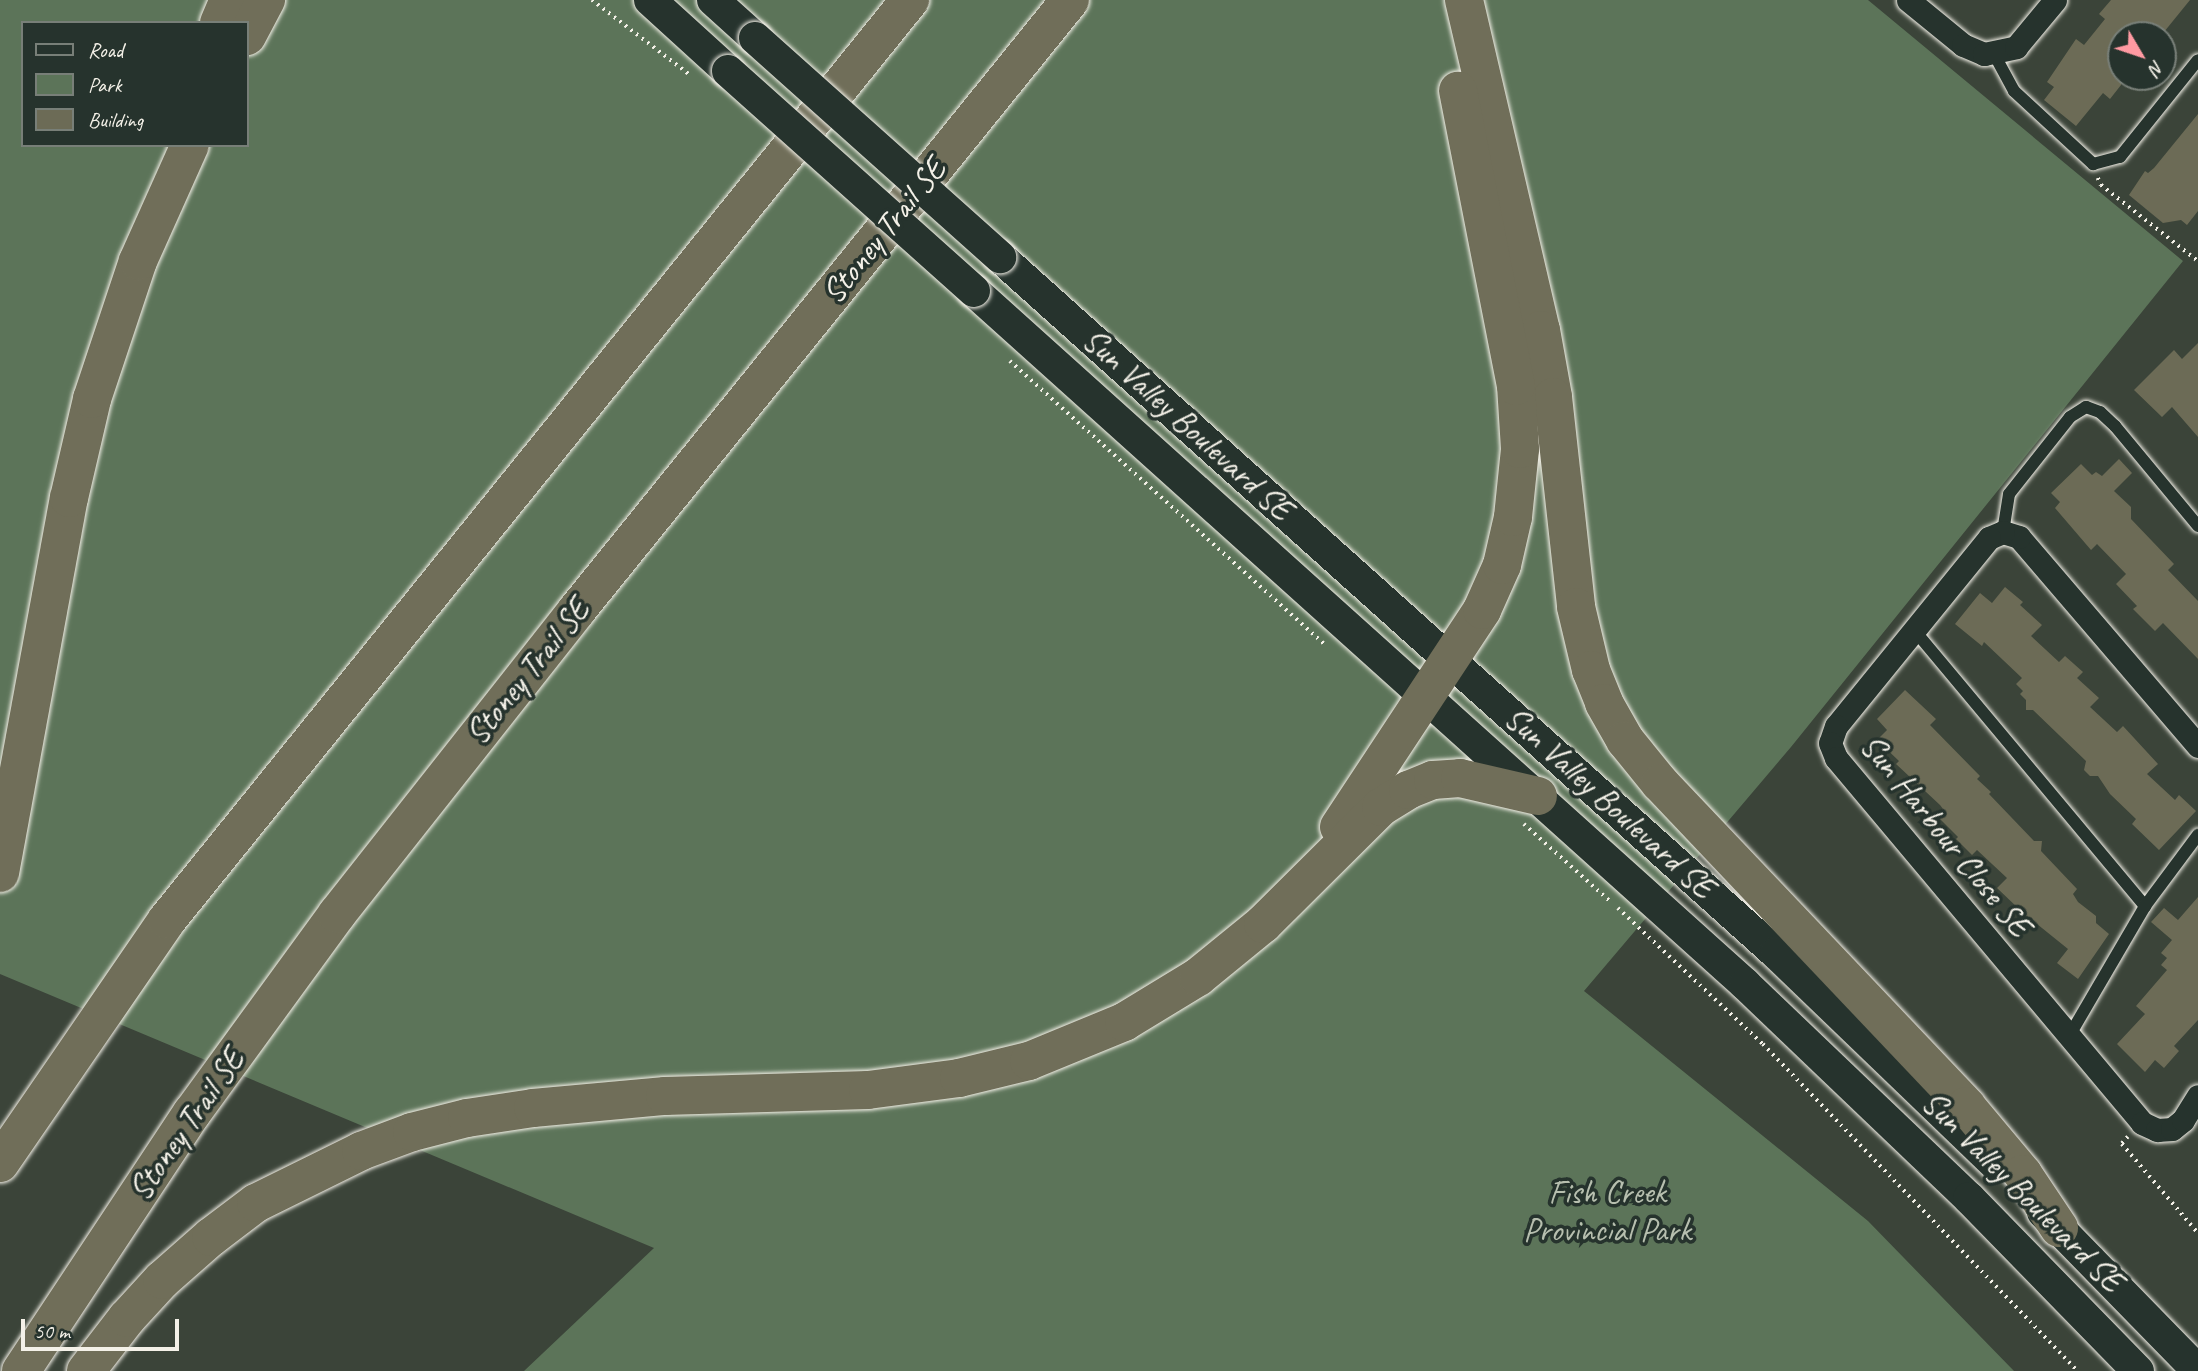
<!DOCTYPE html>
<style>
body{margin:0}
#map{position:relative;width:2198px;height:1371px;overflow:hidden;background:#3b4439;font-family:Caveat,sans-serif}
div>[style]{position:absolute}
.green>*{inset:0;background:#5c7459}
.building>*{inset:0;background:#6c6b56}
.path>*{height:3.5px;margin-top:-1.75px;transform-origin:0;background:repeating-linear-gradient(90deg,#f4f1e8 0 2px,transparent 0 7px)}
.roads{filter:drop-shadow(0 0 2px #f4f1e8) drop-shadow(0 0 2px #f4f1e8)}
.service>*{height:12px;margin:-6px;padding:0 6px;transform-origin:6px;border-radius:6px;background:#26332d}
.minor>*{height:23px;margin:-11.5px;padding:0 11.5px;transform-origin:11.5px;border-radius:11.5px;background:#26332d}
.secondary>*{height:32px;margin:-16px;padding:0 16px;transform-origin:16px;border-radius:16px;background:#26332d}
.motorway>*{height:38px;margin:-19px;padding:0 19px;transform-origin:19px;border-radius:19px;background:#706e59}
.bridges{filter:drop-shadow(0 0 2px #f4f1e8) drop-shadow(0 0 2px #f4f1e8)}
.secondary-bridge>*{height:32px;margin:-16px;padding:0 16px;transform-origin:16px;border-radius:16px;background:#26332d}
span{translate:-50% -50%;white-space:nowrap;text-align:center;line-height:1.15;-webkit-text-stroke:7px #26332d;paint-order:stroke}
.street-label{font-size:33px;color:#f4f1e8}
.park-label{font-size:33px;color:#b7bfaf}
.legend{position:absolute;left:21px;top:21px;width:228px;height:126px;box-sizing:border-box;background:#26332d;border:2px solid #787f78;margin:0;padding:9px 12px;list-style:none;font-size:21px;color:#f4f1e8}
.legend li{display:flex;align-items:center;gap:14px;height:35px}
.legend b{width:35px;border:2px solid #787f78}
.north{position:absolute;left:2107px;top:21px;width:70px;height:70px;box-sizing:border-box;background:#26332d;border:2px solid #787f78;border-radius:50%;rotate:129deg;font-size:19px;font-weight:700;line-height:28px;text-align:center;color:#f4f1e8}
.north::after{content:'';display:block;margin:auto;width:24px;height:32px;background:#ff9aa2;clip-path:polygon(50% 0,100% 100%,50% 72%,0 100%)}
.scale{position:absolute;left:21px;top:1319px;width:158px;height:32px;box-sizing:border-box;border:4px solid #f4f1e8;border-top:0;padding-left:9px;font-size:21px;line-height:24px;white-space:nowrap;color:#f4f1e8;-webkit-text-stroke:5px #26332d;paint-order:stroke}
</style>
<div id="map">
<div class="green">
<div style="clip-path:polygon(evenodd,0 0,1868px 0,2183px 261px,1791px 747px,1584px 991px,1868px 1221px,2014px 1371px,524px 1371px,654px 1248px,0 974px,0 0,23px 23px,247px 23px,247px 145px,23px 145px,23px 23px)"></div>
</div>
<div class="building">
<div style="clip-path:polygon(2111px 0,2190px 0,2164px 32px,2158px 27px,2152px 35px,2121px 35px,2121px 85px,2110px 99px,2103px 93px,2076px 126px,2044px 100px,2054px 87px,2047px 82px,2076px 39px,2084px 45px,2105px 19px,2099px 14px)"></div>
<div style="clip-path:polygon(2198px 114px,2198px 211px,2187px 225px,2181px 220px,2163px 223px,2129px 195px,2145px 171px,2148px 173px,2154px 168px)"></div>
<div style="clip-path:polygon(2198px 343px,2198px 437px,2172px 407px,2162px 417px,2134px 390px,2174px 350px,2182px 359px)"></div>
<div style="clip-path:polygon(2119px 459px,2132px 473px,2114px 491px,2131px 507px,2131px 519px,2174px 564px,2168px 570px,2198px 601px,2198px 659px,2163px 623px,2155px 631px,2133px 609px,2137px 606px,2116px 584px,2126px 574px,2097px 544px,2091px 550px,2055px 508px,2060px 502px,2051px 493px,2081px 464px,2092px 475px,2096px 472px,2102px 476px)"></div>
<div style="clip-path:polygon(2005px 587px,2023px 602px,2020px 605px,2042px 625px,2031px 636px,2059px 662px,2065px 656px,2083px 672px,2077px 678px,2099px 698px,2090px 707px,2117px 732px,2123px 726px,2158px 764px,2147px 774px,2175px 800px,2179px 795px,2196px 811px,2159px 850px,2132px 824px,2136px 819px,2110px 794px,2098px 776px,2090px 776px,2084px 770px,2086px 761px,2033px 710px,2026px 710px,2026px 700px,2020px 694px,2023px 691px,2016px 684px,2022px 678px,1984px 642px,1982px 646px,1955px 624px,1980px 593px,1992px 603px)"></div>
<div style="clip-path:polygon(1905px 690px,1936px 719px,1930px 725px,1980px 776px,1977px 779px,1991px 792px,1989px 794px,2034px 841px,2042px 841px,2041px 851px,2077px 889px,2073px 894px,2078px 902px,2096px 916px,2096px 923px,2109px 934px,2078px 979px,2057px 963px,2068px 949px,2037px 924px,2034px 928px,2017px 912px,2020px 910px,1997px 888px,2007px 878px,1977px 850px,1972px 855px,1956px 839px,1958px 837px,1936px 815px,1943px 809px,1940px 805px,1896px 764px,1899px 761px,1877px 740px,1887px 730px,1877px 719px)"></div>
<div style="clip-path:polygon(2198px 897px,2198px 1020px,2174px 1046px,2179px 1051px,2164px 1068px,2155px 1060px,2145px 1072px,2117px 1044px,2145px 1014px,2136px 1006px,2167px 970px,2161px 965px,2167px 958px,2161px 953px,2172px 940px,2151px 922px,2164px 908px,2178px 920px)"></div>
</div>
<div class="path">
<div style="left:592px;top:0;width:123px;rotate:37.4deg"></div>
<div style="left:2098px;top:178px;width:8px;rotate:67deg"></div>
<div style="left:2101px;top:185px;width:123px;rotate:38.1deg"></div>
<div style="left:1010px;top:361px;width:426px;rotate:42deg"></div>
<div style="left:1524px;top:824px;width:118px;rotate:41.9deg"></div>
<div style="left:1618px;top:908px;width:199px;rotate:43.2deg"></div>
<div style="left:1763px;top:1044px;width:454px;rotate:46.1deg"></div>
<div style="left:2128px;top:1137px;width:9px;rotate:131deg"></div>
<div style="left:2122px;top:1144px;width:117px;rotate:49.5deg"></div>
</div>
<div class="roads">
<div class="service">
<div style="left:1994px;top:54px;width:42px;rotate:61.6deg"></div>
<div style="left:2014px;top:91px;width:108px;rotate:42.7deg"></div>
<div style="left:2093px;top:164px;width:28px;rotate:-15deg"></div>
<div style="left:2120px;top:157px;width:124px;rotate:-51.2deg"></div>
<div style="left:2003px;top:532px;width:38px;rotate:-81deg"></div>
<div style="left:2009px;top:494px;width:98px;rotate:-51.6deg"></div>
<div style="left:2070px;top:417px;width:19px;rotate:-32deg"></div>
<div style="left:2086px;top:407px;width:15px;rotate:20deg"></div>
<div style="left:2100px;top:412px;width:21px;rotate:43deg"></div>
<div style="left:2115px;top:426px;width:130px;rotate:50.3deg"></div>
<div style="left:1915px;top:631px;width:359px;rotate:50.1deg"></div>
<div style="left:2068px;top:1038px;width:153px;rotate:-59.7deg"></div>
<div style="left:2145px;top:906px;width:89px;rotate:-53.3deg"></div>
</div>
<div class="minor">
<div style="left:1908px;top:0;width:71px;rotate:39.3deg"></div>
<div style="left:1963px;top:45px;width:23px;rotate:23deg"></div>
<div style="left:1984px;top:54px;width:33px;rotate:-12deg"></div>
<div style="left:2016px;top:47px;width:61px;rotate:-50.3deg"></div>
<div style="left:2198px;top:746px;width:275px;rotate:-130.6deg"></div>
<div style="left:2019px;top:537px;width:17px;rotate:-163deg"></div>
<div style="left:2003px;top:532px;width:15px;rotate:157deg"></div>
<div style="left:1989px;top:538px;width:242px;rotate:129.1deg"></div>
<div style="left:1836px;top:726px;width:18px;rotate:109deg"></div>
<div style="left:1830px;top:743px;width:16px;rotate:68deg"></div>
<div style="left:1836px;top:758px;width:476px;rotate:50deg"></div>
<div style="left:2142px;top:1123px;width:17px;rotate:25deg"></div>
<div style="left:2157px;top:1130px;width:15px;rotate:-4deg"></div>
<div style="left:2172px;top:1129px;width:14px;rotate:-39deg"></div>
<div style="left:2183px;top:1120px;width:28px;rotate:-58deg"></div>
</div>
<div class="secondary">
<div style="left:650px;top:0;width:105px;rotate:42.3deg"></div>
<div style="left:713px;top:0;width:57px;rotate:42.1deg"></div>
<div style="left:1000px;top:257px;width:1042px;rotate:41.89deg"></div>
<div style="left:1776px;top:953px;width:303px;rotate:43.9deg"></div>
<div style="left:974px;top:291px;width:1037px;rotate:41.95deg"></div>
<div style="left:1745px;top:984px;width:310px;rotate:43.7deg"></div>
<div style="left:1969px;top:1198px;width:242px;rotate:45.7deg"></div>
<div style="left:2043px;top:1212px;width:222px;rotate:45.7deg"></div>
</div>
<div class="motorway">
<div style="left:1464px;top:0;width:339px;rotate:76.9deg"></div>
<div style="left:1541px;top:330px;width:68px;rotate:79.8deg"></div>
<div style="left:1553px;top:397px;width:211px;rotate:83.7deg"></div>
<div style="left:1576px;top:607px;width:65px;rotate:76.6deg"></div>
<div style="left:1591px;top:670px;width:35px;rotate:68deg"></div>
<div style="left:1604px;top:703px;width:43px;rotate:60.4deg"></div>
<div style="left:1625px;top:740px;width:55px;rotate:50.9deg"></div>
<div style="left:1660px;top:783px;width:445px;rotate:46.5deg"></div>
<div style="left:1966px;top:1106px;width:89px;rotate:50deg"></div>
<div style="left:2023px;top:1174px;width:65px;rotate:56.3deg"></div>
<div style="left:219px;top:23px;width:25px;rotate:-67deg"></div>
<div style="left:247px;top:36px;width:41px;rotate:-62.2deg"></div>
<div style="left:1339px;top:827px;width:260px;rotate:-56.6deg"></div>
<div style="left:1482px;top:610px;width:49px;rotate:-66deg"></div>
<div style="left:1502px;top:565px;width:49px;rotate:-77.1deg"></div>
<div style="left:1513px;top:517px;width:68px;rotate:-84.1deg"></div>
<div style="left:1520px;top:449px;width:63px;rotate:-93.6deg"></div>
<div style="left:1516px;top:386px;width:301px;rotate:-101.1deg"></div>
<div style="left:0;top:873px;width:381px;rotate:-79.6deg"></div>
<div style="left:69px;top:498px;width:102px;rotate:-76.9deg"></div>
<div style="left:92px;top:399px;width:145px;rotate:-71.6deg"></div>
<div style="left:138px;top:261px;width:127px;rotate:-65.9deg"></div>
<div style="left:0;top:1163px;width:295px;rotate:-55.5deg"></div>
<div style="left:167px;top:920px;width:1183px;rotate:-51.08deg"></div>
<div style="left:21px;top:1371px;width:310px;rotate:-56.5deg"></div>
<div style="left:192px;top:1113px;width:246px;rotate:-53.9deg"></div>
<div style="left:337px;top:914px;width:387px;rotate:-51.7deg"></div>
<div style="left:577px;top:610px;width:784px;rotate:-51.05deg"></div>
<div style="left:86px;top:1371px;width:67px;rotate:-52.3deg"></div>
<div style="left:127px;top:1318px;width:52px;rotate:-47.4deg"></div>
<div style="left:162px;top:1280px;width:65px;rotate:-41.3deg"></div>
<div style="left:211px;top:1237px;width:56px;rotate:-37.1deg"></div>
<div style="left:256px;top:1203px;width:117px;rotate:-26.3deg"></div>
<div style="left:361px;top:1151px;width:54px;rotate:-20.4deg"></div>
<div style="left:412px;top:1132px;width:57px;rotate:-14.3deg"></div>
<div style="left:467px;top:1118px;width:67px;rotate:-8.6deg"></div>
<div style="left:533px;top:1108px;width:133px;rotate:-5.2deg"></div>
<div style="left:665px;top:1096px;width:203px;rotate:-1.7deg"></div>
<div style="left:868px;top:1090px;width:92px;rotate:-7.5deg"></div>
<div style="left:959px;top:1078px;width:72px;rotate:-13.7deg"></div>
<div style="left:1029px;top:1061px;width:103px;rotate:-22.3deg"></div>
<div style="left:1124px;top:1022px;width:87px;rotate:-31.3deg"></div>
<div style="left:1198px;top:977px;width:84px;rotate:-39.2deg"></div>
<div style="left:1263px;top:924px;width:166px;rotate:-44.8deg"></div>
<div style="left:1381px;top:807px;width:32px;rotate:-32deg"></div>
<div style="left:1408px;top:790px;width:27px;rotate:-22deg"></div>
<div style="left:1433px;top:780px;width:27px;rotate:-4deg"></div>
<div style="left:1460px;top:778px;width:80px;rotate:13deg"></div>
</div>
</div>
<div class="bridges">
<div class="secondary-bridge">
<div style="left:755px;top:38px;width:329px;rotate:41.8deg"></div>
<div style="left:728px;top:71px;width:330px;rotate:41.8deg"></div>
</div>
</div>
<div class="street-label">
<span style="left:884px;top:231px;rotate:-51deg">Stoney Trail SE</span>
<span style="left:1187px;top:425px;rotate:42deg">Sun Valley Boulevard SE</span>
<span style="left:528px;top:672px;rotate:-51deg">Stoney Trail SE</span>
<span style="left:1609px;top:803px;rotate:42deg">Sun Valley Boulevard SE</span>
<span style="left:1945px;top:836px;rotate:51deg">Sun Harbour Close SE</span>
<span style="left:187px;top:1125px;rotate:-55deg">Stoney Trail SE</span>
<span style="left:2022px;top:1192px;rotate:45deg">Sun Valley Boulevard SE</span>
</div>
<div class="park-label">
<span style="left:1607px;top:1212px">Fish Creek<br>Provincial Park</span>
</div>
<ul class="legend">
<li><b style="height:9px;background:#26332d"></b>Road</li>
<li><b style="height:19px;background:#5c7459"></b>Park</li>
<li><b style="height:19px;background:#6c6b56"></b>Building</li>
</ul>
<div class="north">N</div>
<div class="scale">50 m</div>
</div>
